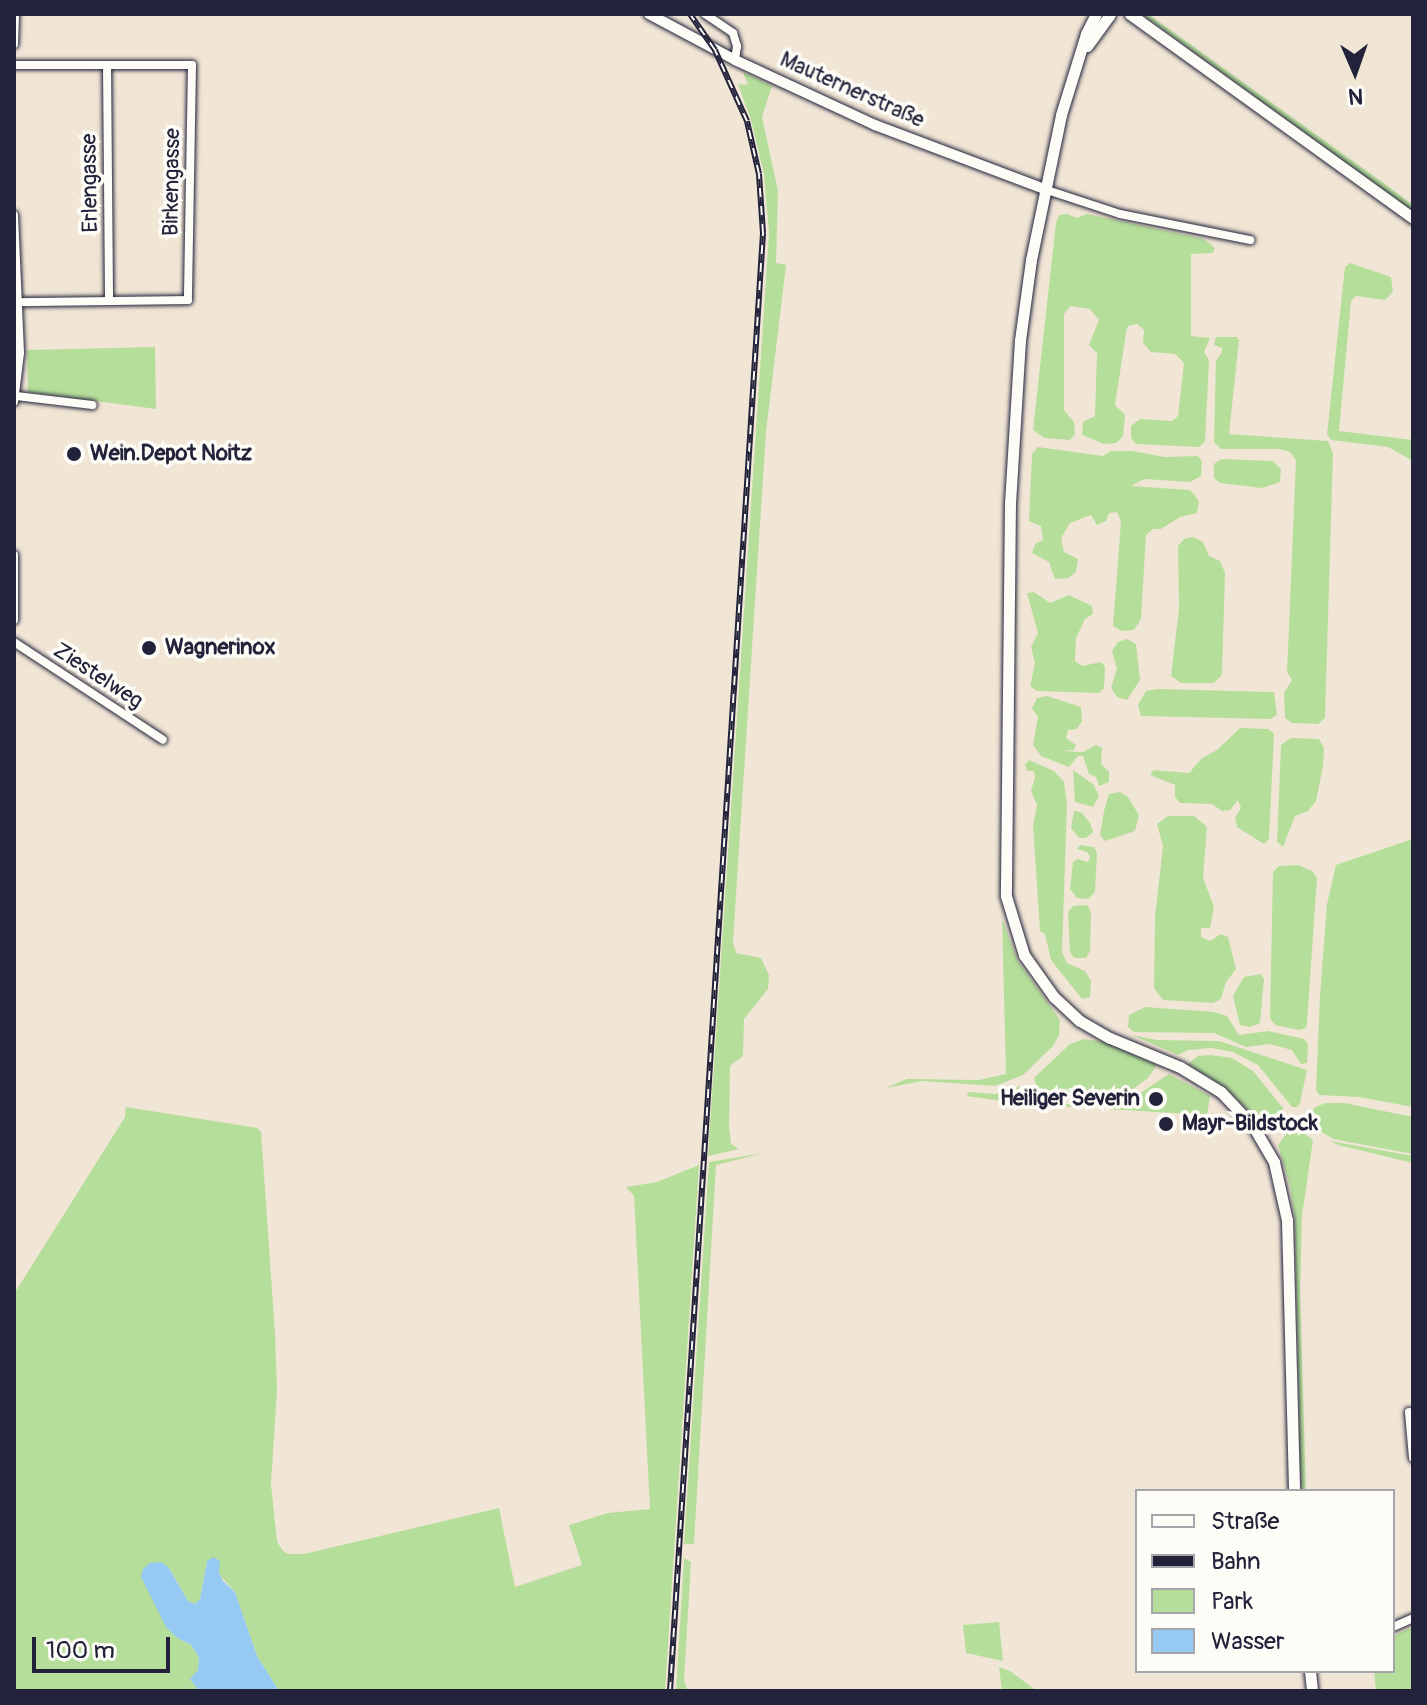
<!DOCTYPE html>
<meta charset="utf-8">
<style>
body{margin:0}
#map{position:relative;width:1427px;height:1705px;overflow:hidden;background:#f1e6d6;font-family:Pangolin,sans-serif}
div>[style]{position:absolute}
.green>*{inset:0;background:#b6de9b}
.water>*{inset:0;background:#96caf3}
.roads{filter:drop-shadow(0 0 2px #22223b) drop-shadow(0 0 2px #22223b)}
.minor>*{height:8px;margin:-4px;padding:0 4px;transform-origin:4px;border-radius:4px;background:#fdfcf7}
.tertiary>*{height:10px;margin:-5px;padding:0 5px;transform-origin:5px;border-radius:5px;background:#fdfcf7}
.secondary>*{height:11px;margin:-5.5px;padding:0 5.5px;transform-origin:5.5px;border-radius:5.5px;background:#fdfcf7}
.rail>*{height:6px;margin-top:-3px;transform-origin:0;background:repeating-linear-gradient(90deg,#fdfcf7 0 9px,#22223b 0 18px);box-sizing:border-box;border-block:2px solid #22223b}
.dots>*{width:22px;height:22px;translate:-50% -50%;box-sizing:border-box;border:4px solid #fdfcf7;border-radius:50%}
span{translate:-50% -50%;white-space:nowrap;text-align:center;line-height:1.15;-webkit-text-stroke:7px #fdfcf7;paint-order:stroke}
.street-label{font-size:22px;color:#22223b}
.poi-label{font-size:22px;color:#22223b;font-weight:700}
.left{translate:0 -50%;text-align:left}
.right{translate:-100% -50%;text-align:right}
.frame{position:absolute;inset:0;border:16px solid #22223b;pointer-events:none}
.legend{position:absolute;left:1135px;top:1489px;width:260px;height:184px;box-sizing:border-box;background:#fdfcf7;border:2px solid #a5a5ac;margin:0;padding:10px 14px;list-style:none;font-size:24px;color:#22223b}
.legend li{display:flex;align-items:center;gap:16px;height:40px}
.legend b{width:40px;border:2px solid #a5a5ac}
.north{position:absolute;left:1315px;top:32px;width:80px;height:80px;-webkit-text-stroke:6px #fdfcf7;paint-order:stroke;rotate:178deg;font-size:22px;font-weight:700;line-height:32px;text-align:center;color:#22223b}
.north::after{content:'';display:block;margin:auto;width:28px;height:36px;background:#22223b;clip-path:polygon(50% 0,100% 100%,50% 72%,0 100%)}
.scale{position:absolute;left:32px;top:1637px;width:138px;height:36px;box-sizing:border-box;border:4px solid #22223b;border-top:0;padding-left:10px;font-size:24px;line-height:28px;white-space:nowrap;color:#22223b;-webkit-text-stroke:6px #fdfcf7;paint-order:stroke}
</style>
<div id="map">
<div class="green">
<div style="clip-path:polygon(1142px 14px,1148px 14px,1382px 182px,1413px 205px,1413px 212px)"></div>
<div style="clip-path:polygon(743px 72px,772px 86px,762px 117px,778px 191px,776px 263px,786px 265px,766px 432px,733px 942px,736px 953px,761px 958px,769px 975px,768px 989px,744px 1019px,743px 1056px,730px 1066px,729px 1126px,731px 1144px,739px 1149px,708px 1156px,769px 233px,764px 174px,751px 120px,738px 84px,748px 85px)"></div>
<div style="clip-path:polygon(1067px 214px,1077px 218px,1087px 214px,1204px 239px,1215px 248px,1213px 253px,1191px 254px,1191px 336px,1210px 338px,1204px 352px,1209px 360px,1205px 441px,1199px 447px,1136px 444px,1131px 438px,1131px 426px,1140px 419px,1172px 421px,1178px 416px,1184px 363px,1175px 354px,1151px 352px,1143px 343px,1144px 330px,1137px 324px,1128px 326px,1126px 333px,1115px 405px,1125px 415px,1123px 436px,1116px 443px,1104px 444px,1082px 435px,1083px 422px,1095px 416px,1097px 353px,1089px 345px,1099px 320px,1090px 309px,1070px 306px,1064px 314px,1064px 410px,1074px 422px,1075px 434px,1070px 440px,1045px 438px,1033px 430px,1056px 223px,1059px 215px)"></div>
<div style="clip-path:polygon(1350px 263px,1391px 277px,1393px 292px,1385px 300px,1356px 296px,1351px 301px,1339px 431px,1413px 440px,1413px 461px,1388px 447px,1331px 440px,1327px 434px,1345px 267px)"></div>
<div style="clip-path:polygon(1216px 337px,1237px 337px,1239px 340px,1229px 434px,1328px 441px,1333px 453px,1325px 718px,1318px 724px,1292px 723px,1285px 718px,1284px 693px,1292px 680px,1287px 672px,1296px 460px,1290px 452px,1279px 449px,1221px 449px,1214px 442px,1216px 361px,1222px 352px,1222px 348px,1214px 345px)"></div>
<div style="clip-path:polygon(155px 347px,156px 409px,28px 392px,27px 350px)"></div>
<div style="clip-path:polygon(1038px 447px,1103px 456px,1111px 451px,1132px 451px,1165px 457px,1198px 456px,1202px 461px,1201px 476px,1190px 482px,1144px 479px,1131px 486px,1190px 490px,1199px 501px,1197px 513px,1180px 517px,1161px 529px,1153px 529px,1146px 535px,1141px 619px,1134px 630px,1122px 631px,1113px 626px,1121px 521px,1117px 512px,1109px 513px,1106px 521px,1097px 525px,1091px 515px,1070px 523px,1061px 538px,1064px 552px,1078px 559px,1076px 572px,1068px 578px,1055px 579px,1049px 562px,1032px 553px,1035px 544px,1043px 540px,1041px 526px,1029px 521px,1032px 454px)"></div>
<div style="clip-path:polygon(1221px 459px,1272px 461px,1281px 469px,1280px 482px,1262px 488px,1220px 483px,1214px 478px,1214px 464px)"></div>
<div style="clip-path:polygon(1193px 537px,1203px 542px,1209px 556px,1220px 561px,1225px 573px,1222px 675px,1214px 683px,1181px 683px,1171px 676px,1179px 608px,1178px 546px,1184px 539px)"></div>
<div style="clip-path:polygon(1034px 592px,1050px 603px,1069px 595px,1092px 606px,1093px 614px,1085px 619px,1076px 638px,1075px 661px,1082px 666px,1101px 662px,1105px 667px,1104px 688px,1099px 693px,1037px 691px,1030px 686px,1035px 663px,1031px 647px,1038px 633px,1027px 593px)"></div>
<div style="clip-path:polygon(1127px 639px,1136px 644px,1140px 680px,1127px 700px,1117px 697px,1111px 688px,1117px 669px,1112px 651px,1118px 642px)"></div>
<div style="clip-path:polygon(1158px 689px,1274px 692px,1277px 715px,1270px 719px,1141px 716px,1138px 705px,1146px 691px)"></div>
<div style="clip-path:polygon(1047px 696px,1081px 707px,1082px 721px,1077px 729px,1068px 730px,1066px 738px,1076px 745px,1074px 750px,1060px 751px,1083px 752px,1096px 745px,1102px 748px,1101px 764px,1109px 772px,1109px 782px,1099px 786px,1096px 777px,1089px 774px,1083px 756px,1078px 756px,1069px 767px,1041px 756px,1033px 745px,1038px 717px,1032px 708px,1037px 698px)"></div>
<div style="clip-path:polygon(1240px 728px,1269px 729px,1274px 734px,1269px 839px,1264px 844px,1237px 827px,1235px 818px,1241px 808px,1238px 800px,1230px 810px,1222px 811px,1212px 804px,1180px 803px,1175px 797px,1175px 785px,1150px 775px,1154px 770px,1189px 773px,1202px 758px,1217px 750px)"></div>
<div style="clip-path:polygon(1291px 738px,1319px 739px,1324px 748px,1323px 766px,1316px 801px,1308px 811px,1295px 816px,1283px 847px,1277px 842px,1281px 745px)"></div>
<div style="clip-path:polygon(1029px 760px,1054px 771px,1064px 782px,1067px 804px,1062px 952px,1067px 963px,1085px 971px,1091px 981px,1090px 997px,1082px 999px,1051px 960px,1045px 934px,1040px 931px,1033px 825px,1037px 805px,1031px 791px,1035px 778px,1034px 771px,1027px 771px,1025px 765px)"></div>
<div style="clip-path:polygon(1073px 770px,1094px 785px,1099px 796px,1093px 807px,1075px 802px)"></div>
<div style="clip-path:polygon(1120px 792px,1128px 797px,1139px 815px,1135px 831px,1105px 841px,1100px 835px,1104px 811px,1109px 794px)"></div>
<div style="clip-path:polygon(1074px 811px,1081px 812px,1090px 823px,1093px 832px,1086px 838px,1079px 838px,1071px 828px)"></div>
<div style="clip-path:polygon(1168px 816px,1194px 816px,1207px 827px,1203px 878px,1214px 907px,1210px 928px,1201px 928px,1201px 937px,1210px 941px,1221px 934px,1228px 937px,1236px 969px,1226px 982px,1221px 999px,1213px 1003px,1163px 1000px,1154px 988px,1155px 917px,1163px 846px,1157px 824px)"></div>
<div style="clip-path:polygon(1413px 839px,1413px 1107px,1359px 1097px,1319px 1095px,1316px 1090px,1320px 995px,1327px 904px,1336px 865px)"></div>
<div style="clip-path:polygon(1080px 845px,1094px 847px,1097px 853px,1095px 892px,1088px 899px,1077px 898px,1070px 889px,1073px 862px,1078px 859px,1088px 862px,1090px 857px,1087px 852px,1077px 849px)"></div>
<div style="clip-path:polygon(1299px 865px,1312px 871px,1317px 878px,1307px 1023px,1306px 1028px,1299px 1030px,1275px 1025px,1270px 1018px,1273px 872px,1279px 866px)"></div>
<div style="clip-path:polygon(1087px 905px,1091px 912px,1090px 951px,1086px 958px,1074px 958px,1070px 952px,1068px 912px,1073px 906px)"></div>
<div style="clip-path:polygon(1002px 918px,1017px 960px,1060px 1020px,1059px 1035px,1053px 1046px,1023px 1075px,995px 1086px,922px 1081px,886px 1088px,907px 1079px,979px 1080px,1006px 1074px)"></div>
<div style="clip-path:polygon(1261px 974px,1264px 979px,1260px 1023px,1250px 1027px,1240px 1025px,1233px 996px,1244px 977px)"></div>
<div style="clip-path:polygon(1145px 1007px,1214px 1012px,1227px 1016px,1239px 1035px,1268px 1031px,1304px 1039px,1308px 1044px,1307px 1063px,1301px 1064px,1292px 1050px,1270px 1044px,1246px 1047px,1214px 1033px,1134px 1032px,1128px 1027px,1129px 1015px)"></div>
<div style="clip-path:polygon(1132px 1035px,1157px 1040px,1219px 1041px,1307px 1070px,1300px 1103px,1297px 1107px,1292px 1107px,1258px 1065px,1233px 1052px,1211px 1048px,1188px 1050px,1178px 1055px)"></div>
<div style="clip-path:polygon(1084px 1039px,1103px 1042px,1157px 1065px,1148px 1078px,1118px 1100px,1060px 1096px,1037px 1087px,1034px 1078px,1070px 1044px)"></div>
<div style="clip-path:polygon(1211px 1055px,1232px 1058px,1253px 1071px,1283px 1108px,1283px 1118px,1272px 1125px,1259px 1121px,1225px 1087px,1188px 1064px,1198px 1056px)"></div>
<div style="clip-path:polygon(1169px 1074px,1210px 1096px,1207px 1115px,1106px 1109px,1121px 1106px)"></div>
<div style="clip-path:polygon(1022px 1086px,1043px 1100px,1091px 1108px,1030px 1105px,967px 1096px,968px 1092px,995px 1094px)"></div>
<div style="clip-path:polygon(1325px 1103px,1344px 1103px,1413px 1117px,1413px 1154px,1333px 1139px,1314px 1127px,1309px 1120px,1314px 1108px)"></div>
<div style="clip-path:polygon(126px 1107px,257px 1128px,261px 1132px,275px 1333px,277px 1389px,271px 1484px,277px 1541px,282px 1550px,288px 1554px,304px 1554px,499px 1508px,515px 1587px,582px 1565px,569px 1525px,608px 1513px,650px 1509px,634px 1196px,626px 1187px,657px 1182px,699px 1165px,665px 1691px,279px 1691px,257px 1656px,235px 1592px,207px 1561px,200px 1599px,195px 1604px,188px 1601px,169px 1568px,141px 1577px,176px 1637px,191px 1645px,199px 1657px,198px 1670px,191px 1679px,199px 1691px,14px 1691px,14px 1294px,125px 1117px)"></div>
<div style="clip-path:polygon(1291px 1128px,1298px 1129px,1313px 1140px,1302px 1216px,1300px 1293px,1306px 1491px,1302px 1491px,1300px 1462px,1295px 1220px,1290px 1186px,1278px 1145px)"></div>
<div style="clip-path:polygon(1330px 1141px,1413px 1156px,1413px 1163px,1338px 1145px)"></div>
<div style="clip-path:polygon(764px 1153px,716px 1165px,694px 1544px,684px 1544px,709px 1162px)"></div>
<div style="clip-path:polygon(684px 1558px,691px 1562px,684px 1681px,688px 1691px,676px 1691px)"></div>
<div style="clip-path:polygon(999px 1622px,1003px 1661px,966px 1653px,963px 1625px)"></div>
<div style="clip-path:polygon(1413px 1627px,1413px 1691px,1376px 1691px,1374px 1671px,1393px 1671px,1393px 1636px)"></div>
<div style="clip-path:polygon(999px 1667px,1010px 1671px,1037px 1691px,1002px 1691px)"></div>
</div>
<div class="water">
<div style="clip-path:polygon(213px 1557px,220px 1561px,219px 1573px,223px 1581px,235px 1592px,257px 1656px,279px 1691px,199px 1691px,190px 1679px,198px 1670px,199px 1657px,191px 1645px,176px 1637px,166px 1627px,141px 1577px,143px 1569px,150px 1563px,161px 1562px,169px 1568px,188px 1601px,195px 1604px,200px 1599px,207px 1561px)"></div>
</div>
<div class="roads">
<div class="minor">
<div style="left:705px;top:14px;width:34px;rotate:34deg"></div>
<div style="left:733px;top:33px;width:14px;rotate:73deg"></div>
<div style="left:737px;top:46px;width:14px;rotate:98deg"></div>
<div style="left:14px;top:44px;width:30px;rotate:-88deg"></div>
<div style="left:14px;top:65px;width:178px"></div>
<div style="left:192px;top:65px;width:235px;rotate:91deg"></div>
<div style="left:188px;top:300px;width:170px;rotate:179.3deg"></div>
<div style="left:107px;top:65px;width:236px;rotate:89.5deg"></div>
<div style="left:1044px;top:189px;width:80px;rotate:18.2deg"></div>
<div style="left:1120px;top:214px;width:133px;rotate:11.3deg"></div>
<div style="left:14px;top:215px;width:138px;rotate:87.5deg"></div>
<div style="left:20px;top:353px;width:49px;rotate:97deg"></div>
<div style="left:16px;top:396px;width:77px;rotate:6.8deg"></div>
<div style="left:14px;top:555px;width:65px;rotate:90deg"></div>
<div style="left:14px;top:642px;width:178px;rotate:33.3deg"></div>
<div style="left:1409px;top:1412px;width:46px;rotate:85deg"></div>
<div style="left:1393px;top:1627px;width:22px;rotate:-24deg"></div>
</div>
<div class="tertiary">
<div style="left:649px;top:14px;width:98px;rotate:28.1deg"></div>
<div style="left:735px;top:60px;width:154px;rotate:24.9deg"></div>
<div style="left:875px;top:125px;width:181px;rotate:20.7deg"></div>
</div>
<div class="secondary">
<div style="left:1096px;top:14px;width:22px;rotate:117deg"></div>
<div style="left:1086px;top:34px;width:85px;rotate:107.2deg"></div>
<div style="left:1061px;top:115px;width:148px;rotate:101.7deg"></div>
<div style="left:1031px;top:260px;width:81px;rotate:97.8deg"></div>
<div style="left:1020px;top:340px;width:162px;rotate:93.5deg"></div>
<div style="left:1010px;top:502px;width:394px;rotate:90.6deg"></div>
<div style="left:1006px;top:896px;width:62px;rotate:73deg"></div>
<div style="left:1024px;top:955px;width:52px;rotate:54.5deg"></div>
<div style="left:1054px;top:997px;width:35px;rotate:43deg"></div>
<div style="left:1080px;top:1021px;width:34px;rotate:30deg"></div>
<div style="left:1110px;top:1038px;width:76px;rotate:22.5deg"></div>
<div style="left:1180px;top:1067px;width:48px;rotate:31.4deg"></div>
<div style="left:1221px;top:1092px;width:47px;rotate:46.7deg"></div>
<div style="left:1253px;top:1126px;width:42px;rotate:59.7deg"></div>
<div style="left:1274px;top:1162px;width:59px;rotate:77.4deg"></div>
<div style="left:1287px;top:1220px;width:271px;rotate:88.5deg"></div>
<div style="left:1130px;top:14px;width:349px;rotate:35.8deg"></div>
<div style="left:1087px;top:46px;width:39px;rotate:-54deg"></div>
<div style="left:1310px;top:1671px;width:20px;rotate:84deg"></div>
</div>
</div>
<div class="rail">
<div style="left:670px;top:1691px;width:1461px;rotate:-86.35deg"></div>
<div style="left:763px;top:233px;width:59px;rotate:-93.9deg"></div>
<div style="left:759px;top:174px;width:54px;rotate:-102.8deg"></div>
<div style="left:747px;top:121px;width:78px;rotate:-114.3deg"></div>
<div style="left:715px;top:50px;width:44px;rotate:-124.8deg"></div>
</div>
<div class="dots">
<div style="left:74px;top:454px;background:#22223b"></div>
<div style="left:149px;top:648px;background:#22223b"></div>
<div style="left:1156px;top:1099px;background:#22223b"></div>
<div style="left:1166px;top:1124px;background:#22223b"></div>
</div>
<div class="street-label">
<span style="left:852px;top:90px;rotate:24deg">Mauternerstraße</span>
<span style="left:172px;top:182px;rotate:-89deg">Birkengasse</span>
<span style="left:90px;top:183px;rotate:-91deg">Erlengasse</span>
<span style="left:98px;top:676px;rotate:33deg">Ziestelweg</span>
</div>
<div class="poi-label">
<span class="left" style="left:90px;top:454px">Wein.Depot Noitz</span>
<span class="left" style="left:165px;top:648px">Wagnerinox</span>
<span class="right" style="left:1140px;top:1099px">Heiliger Severin</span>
<span class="left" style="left:1182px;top:1124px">Mayr-Bildstock</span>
</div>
<div class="frame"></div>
<ul class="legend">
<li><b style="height:10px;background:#fdfcf7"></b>Straße</li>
<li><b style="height:10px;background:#22223b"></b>Bahn</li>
<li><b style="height:22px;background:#b6de9b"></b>Park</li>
<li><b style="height:22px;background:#96caf3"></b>Wasser</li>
</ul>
<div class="north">N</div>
<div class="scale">100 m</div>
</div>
